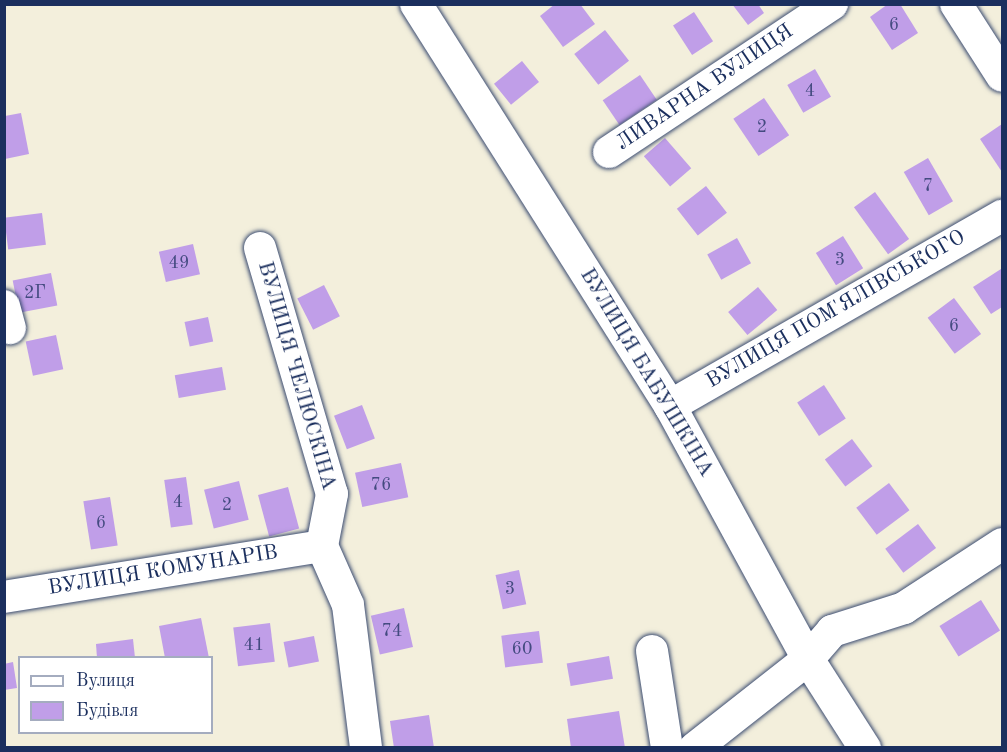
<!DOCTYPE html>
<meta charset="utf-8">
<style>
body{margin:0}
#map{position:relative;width:1007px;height:752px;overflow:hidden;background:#f3efdc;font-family:"Old Standard TT",serif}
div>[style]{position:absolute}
.building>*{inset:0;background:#c09ee8;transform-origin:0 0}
.roads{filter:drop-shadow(0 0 2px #3b4c71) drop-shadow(0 0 2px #3b4c71)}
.minor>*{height:32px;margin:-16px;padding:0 16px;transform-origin:16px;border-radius:16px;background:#fff}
span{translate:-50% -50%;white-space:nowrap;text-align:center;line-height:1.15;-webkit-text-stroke:4.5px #fff;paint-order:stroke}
.number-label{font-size:18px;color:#444b80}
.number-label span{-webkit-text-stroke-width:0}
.street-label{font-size:21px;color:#1b2f5e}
.frame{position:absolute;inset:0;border:6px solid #1b2f5e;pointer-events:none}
.legend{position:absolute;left:18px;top:656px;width:195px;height:78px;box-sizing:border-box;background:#fff;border:2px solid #a4acbf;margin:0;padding:8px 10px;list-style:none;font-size:18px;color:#1b2f5e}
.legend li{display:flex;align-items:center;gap:12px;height:30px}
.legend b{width:30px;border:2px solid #a4acbf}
</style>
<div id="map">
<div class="building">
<div style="clip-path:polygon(555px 4px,580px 4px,595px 24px,563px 47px,540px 16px)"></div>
<div style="clip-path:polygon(732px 4px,758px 4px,764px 13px,748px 25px)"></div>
<div style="clip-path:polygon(888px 4px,900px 4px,918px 33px,892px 50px,870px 17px)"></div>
<div style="left:694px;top:12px;width:35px;height:25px;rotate:57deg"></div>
<div style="left:605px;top:30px;width:39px;height:39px;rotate:52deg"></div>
<div style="left:522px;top:61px;width:27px;height:36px;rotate:51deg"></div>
<div style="left:815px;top:69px;width:32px;height:32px;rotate:60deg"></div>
<div style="left:640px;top:75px;width:30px;height:45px;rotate:56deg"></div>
<div style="left:764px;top:98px;width:45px;height:37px;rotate:56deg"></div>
<div style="clip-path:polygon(21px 113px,29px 154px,5px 159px,5px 116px)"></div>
<div style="clip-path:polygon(1002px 124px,1002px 172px,980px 139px)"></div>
<div style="left:665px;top:138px;width:40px;height:28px;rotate:49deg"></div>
<div style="left:928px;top:158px;width:50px;height:28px;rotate:60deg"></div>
<div style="left:706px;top:186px;width:34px;height:37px;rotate:52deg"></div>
<div style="left:875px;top:192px;width:58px;height:26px;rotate:54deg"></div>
<div style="left:42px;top:213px;width:32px;height:38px;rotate:83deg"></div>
<div style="left:843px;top:236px;width:38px;height:32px;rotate:58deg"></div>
<div style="left:737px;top:238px;width:29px;height:34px;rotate:61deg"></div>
<div style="left:193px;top:244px;width:31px;height:35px;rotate:77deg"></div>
<div style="clip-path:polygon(1001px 269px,1002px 307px,991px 314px,973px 287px)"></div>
<div style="left:51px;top:273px;width:33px;height:39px;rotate:79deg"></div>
<div style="left:324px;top:285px;width:35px;height:30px;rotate:63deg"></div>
<div style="left:758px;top:287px;width:30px;height:39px;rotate:50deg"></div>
<div style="left:954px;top:298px;width:45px;height:33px;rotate:53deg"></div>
<div style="left:208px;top:317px;width:25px;height:24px;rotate:78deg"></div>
<div style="left:56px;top:335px;width:35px;height:31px;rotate:78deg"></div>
<div style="left:222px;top:367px;width:23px;height:48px;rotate:80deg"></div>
<div style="left:824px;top:385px;width:40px;height:32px;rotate:57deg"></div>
<div style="left:362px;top:405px;width:36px;height:30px;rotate:69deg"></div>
<div style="left:852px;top:439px;width:34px;height:34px;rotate:53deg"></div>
<div style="left:401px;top:463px;width:35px;height:47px;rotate:78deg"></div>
<div style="left:186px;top:477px;width:48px;height:22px;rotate:82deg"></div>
<div style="left:239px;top:481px;width:40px;height:36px;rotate:76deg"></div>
<div style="left:889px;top:483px;width:34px;height:41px;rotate:53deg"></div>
<div style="left:288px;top:487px;width:43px;height:31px;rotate:75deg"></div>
<div style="left:110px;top:497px;width:49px;height:27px;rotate:81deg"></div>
<div style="left:918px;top:524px;width:30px;height:41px;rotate:53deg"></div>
<div style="left:519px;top:570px;width:35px;height:24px;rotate:78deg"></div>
<div style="left:981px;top:600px;width:36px;height:49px;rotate:58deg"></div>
<div style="left:404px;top:608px;width:40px;height:34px;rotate:77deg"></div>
<div style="clip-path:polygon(201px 618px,209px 658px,165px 658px,159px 626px)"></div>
<div style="left:270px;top:623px;width:39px;height:37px;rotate:83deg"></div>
<div style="left:539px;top:631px;width:32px;height:38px;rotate:83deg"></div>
<div style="left:314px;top:636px;width:26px;height:31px;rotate:79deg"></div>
<div style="clip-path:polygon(133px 639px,135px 658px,97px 658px,96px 644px)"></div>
<div style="left:609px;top:656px;width:23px;height:43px;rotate:80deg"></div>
<div style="clip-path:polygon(13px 662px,17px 688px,4px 690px,4px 664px)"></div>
<div style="clip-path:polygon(619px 711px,625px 748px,571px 748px,567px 719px)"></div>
<div style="clip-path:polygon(429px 715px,434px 748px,394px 748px,390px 721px)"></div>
</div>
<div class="roads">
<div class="minor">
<div style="left:416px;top:4px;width:476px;rotate:57.7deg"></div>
<div style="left:670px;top:406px;width:288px;rotate:61.4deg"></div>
<div style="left:808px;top:659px;width:106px;rotate:57.4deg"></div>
<div style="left:956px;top:4px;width:85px;rotate:57.4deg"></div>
<div style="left:609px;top:152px;width:268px;rotate:-33.6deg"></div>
<div style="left:260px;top:248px;width:256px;rotate:73.7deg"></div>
<div style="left:332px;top:494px;width:53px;rotate:100.9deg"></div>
<div style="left:322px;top:546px;width:64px;rotate:66.2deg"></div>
<div style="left:348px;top:605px;width:144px;rotate:82.8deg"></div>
<div style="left:4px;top:306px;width:23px;rotate:75deg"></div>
<div style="left:670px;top:406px;width:383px;rotate:-29.8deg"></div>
<div style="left:4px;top:597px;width:322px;rotate:-9.1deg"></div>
<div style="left:652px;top:651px;width:98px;rotate:81.2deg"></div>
<div style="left:695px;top:748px;width:144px;rotate:-38.2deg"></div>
<div style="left:808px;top:659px;width:37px;rotate:-49deg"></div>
<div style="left:832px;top:631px;width:76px;rotate:-17.7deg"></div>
<div style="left:904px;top:608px;width:117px;rotate:-33.1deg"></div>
</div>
</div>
<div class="number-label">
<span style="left:894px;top:25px">6</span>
<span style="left:810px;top:91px">4</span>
<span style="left:762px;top:127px">2</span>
<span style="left:928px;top:186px">7</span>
<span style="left:840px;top:260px">3</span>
<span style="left:179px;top:263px">49</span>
<span style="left:35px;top:293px">2Г</span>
<span style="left:954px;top:326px">6</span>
<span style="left:381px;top:485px">76</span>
<span style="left:178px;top:502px">4</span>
<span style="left:227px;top:505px">2</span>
<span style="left:101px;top:523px">6</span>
<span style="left:510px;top:589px">3</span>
<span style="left:392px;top:631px">74</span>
<span style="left:254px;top:645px">41</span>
<span style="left:522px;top:649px">60</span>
</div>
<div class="street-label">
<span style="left:705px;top:88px;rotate:-34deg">ЛИВАРНА ВУЛИЦЯ</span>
<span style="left:836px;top:310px;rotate:-30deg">ВУЛИЦЯ ПОМ'ЯЛІВСЬКОГО</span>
<span style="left:646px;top:373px;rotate:59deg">ВУЛИЦЯ БАБУШКІНА</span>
<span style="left:296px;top:376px;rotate:74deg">ВУЛИЦЯ ЧЕЛЮСКІНА</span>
<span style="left:163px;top:571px;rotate:-9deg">ВУЛИЦЯ КОМУНАРІВ</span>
</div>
<div class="frame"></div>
<ul class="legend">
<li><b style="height:8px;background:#fff"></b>Вулиця</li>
<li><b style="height:16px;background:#c09ee8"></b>Будівля</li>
</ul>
</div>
